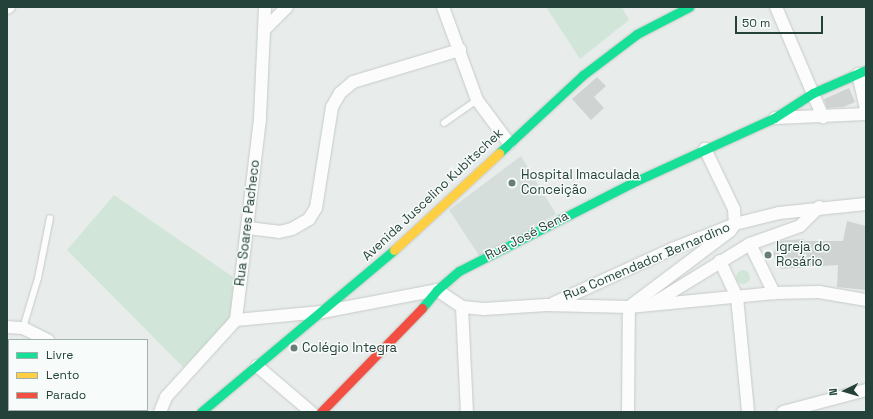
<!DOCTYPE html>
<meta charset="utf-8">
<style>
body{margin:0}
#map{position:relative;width:873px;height:419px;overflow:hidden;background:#e8edeb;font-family:"Space Grotesk",sans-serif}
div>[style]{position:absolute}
.built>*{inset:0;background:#d6dedb}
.green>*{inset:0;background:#d1e6d8}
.round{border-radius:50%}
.stream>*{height:3.5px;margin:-1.75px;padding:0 1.75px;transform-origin:1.75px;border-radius:1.75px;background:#a9d4db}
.building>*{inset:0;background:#cfd4d2}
.roads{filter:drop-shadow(0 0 1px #c5cac8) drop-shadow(0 0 1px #c5cac8)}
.lane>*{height:6px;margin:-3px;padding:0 3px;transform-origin:3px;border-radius:3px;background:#fcfcfc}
.street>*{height:12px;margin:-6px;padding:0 6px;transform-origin:6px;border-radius:6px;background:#fcfcfc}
.fast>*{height:9px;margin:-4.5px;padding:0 4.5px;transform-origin:4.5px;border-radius:4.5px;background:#16e098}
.slow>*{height:9px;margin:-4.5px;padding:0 4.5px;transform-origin:4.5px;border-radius:4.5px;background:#ffcf43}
.jam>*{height:9px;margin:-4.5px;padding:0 4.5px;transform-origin:4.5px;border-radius:4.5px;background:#f24e42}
.dots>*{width:11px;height:11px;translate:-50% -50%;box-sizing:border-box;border:2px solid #f7fbf9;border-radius:50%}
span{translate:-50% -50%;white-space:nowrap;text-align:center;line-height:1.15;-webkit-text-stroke:3px #f7fbf9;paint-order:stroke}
.poi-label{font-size:13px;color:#24423a}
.left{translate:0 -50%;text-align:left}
.street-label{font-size:13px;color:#24423a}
.frame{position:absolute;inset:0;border:8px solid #24423a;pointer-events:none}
.legend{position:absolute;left:8px;top:339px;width:140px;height:72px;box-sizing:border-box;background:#f7fbf9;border:1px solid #a3b1ad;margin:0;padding:5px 7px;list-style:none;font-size:12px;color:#24423a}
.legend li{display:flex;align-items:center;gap:8px;height:20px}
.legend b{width:20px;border:1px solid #a3b1ad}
.north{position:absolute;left:825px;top:371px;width:40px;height:40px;-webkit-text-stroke:3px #f7fbf9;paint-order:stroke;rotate:265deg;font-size:11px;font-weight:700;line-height:16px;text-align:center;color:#24423a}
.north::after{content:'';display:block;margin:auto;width:14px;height:18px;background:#24423a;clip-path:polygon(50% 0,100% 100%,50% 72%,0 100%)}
.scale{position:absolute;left:735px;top:16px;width:88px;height:18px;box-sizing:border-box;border:2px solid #24423a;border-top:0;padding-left:5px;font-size:12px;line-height:14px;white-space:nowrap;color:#24423a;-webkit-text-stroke:3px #f7fbf9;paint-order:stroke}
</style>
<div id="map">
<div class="built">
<div style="clip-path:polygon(521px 156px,556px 214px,480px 257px,449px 210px)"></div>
</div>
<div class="green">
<div style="clip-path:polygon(546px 7px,622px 7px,629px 20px,580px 59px)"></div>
<div style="clip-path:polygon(114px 195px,236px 279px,228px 324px,183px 367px,67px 250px)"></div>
<div class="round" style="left:736px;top:270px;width:14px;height:14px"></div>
</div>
<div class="stream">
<div style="left:7px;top:381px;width:2px;rotate:27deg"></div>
<div style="left:57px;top:410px;width:4px;rotate:34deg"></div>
</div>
<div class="building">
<div style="clip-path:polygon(597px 77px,606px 86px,594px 97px,604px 108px,591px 120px,572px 99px)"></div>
<div style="clip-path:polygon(849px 88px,855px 102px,843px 107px,827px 108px,824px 99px)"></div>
<div style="clip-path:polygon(847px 221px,866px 226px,866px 290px,837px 287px,838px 265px,781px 269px,773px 254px,779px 241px,804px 239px,804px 241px,843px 241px)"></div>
</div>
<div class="roads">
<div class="lane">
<div style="left:444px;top:123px;width:40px;rotate:-34.9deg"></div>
<div style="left:23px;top:328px;width:52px;rotate:-73.3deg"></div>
<div style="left:38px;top:278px;width:61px;rotate:-78.7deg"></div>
</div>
<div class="street">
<div style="left:443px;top:7px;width:99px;rotate:69.9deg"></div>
<div style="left:477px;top:100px;width:54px;rotate:53.3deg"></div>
<div style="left:776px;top:7px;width:120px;rotate:66.9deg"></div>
<div style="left:7px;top:8px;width:2px;rotate:-27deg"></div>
<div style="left:265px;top:29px;width:31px;rotate:-45deg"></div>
<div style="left:858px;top:74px;width:37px;rotate:77deg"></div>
<div style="left:775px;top:118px;width:91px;rotate:-2.5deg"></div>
<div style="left:248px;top:228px;width:31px;rotate:7deg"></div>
<div style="left:279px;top:232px;width:13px;rotate:-13deg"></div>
<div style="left:292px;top:229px;width:20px;rotate:-30deg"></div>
<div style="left:309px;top:219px;width:13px;rotate:-58deg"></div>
<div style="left:316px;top:208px;width:102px;rotate:-81deg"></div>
<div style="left:332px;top:107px;width:16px;rotate:-60deg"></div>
<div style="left:340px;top:93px;width:17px;rotate:-40deg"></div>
<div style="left:353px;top:82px;width:112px;rotate:-16.7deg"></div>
<div style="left:750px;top:244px;width:55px;rotate:63.9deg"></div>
<div style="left:720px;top:261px;width:40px;rotate:65deg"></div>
<div style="left:737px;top:297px;width:116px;rotate:84.5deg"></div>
<div style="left:554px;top:303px;width:130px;rotate:-24.6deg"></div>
<div style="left:672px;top:249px;width:68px;rotate:-21.6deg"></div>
<div style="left:735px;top:224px;width:45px;rotate:-14deg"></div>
<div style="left:779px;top:213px;width:87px;rotate:-5.9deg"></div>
<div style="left:652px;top:304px;width:115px;rotate:-31.5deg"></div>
<div style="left:750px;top:244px;width:53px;rotate:-19.8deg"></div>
<div style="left:800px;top:226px;width:27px;rotate:-45deg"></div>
<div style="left:462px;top:307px;width:105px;rotate:87.3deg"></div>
<div style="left:236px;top:320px;width:86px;rotate:-5.3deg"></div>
<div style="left:322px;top:312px;width:117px;rotate:-10.8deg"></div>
<div style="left:437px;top:290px;width:30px;rotate:34deg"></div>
<div style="left:462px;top:307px;width:22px;rotate:5deg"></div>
<div style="left:484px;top:309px;width:63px;rotate:-3.6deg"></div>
<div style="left:547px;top:305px;width:82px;rotate:1.4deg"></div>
<div style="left:629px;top:307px;width:146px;rotate:-5.5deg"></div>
<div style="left:774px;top:293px;width:45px;rotate:-1.3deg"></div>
<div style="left:819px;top:292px;width:48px;rotate:9.7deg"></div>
<div style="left:7px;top:327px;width:16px;rotate:4deg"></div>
<div style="left:23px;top:328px;width:28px;rotate:26deg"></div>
<div style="left:257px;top:366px;width:71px;rotate:40.4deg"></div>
<div style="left:123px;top:410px;width:4px;rotate:34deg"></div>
<div style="left:160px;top:412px;width:16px;rotate:-68deg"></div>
<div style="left:166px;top:397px;width:104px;rotate:-47.7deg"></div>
<div style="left:236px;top:320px;width:203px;rotate:-83.2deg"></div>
<div style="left:260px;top:118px;width:111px;rotate:-87.4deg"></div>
<div style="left:628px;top:412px;width:105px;rotate:-89.5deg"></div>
<div style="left:629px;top:307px;width:126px;rotate:-37deg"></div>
<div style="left:730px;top:231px;width:9px;rotate:-54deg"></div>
<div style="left:735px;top:224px;width:15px;rotate:-94deg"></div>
<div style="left:734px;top:209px;width:67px;rotate:-115.8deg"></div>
<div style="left:783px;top:412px;width:86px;rotate:-14.8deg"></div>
</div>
<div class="fast">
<div style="left:499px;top:153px;width:115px;rotate:-42.9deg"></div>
<div style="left:583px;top:75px;width:68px;rotate:-37.2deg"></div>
<div style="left:637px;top:34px;width:59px;rotate:-27.4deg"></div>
<div style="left:422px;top:308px;width:23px;rotate:-50deg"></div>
<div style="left:437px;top:290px;width:29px;rotate:-41deg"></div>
<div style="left:459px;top:271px;width:199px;rotate:-27deg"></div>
<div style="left:636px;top:181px;width:152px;rotate:-24.5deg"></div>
<div style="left:774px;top:118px;width:46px;rotate:-32.7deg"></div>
<div style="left:813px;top:93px;width:58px;rotate:-23.5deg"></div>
<div style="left:201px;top:412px;width:252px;rotate:-40deg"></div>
</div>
<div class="slow">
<div style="left:394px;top:250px;width:143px;rotate:-42.7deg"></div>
</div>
<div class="jam">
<div style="left:321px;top:412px;width:145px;rotate:-45.8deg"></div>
</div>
</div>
<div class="dots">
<div style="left:512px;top:183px;background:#697e78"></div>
<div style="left:768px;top:255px;background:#697e78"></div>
<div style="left:294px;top:348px;background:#697e78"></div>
</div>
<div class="poi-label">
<span class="left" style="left:521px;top:183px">Hospital Imaculada<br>Conceição</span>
<span class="left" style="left:776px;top:255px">Igreja do<br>Rosário</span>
<span class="left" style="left:302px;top:348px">Colégio Integra</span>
</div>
<div class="street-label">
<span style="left:433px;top:195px;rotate:-43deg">Avenida Juscelino Kubitschek</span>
<span style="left:248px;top:223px;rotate:-83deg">Rua Soares Pacheco</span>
<span style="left:527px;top:236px;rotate:-27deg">Rua José Sena</span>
<span style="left:647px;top:262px;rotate:-23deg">Rua Comendador Bernardino</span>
</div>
<div class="frame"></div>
<ul class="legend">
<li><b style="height:5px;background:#16e098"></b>Livre</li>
<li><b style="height:5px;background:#ffcf43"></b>Lento</li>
<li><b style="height:5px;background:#f24e42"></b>Parado</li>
</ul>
<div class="north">N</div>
<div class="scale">50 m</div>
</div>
